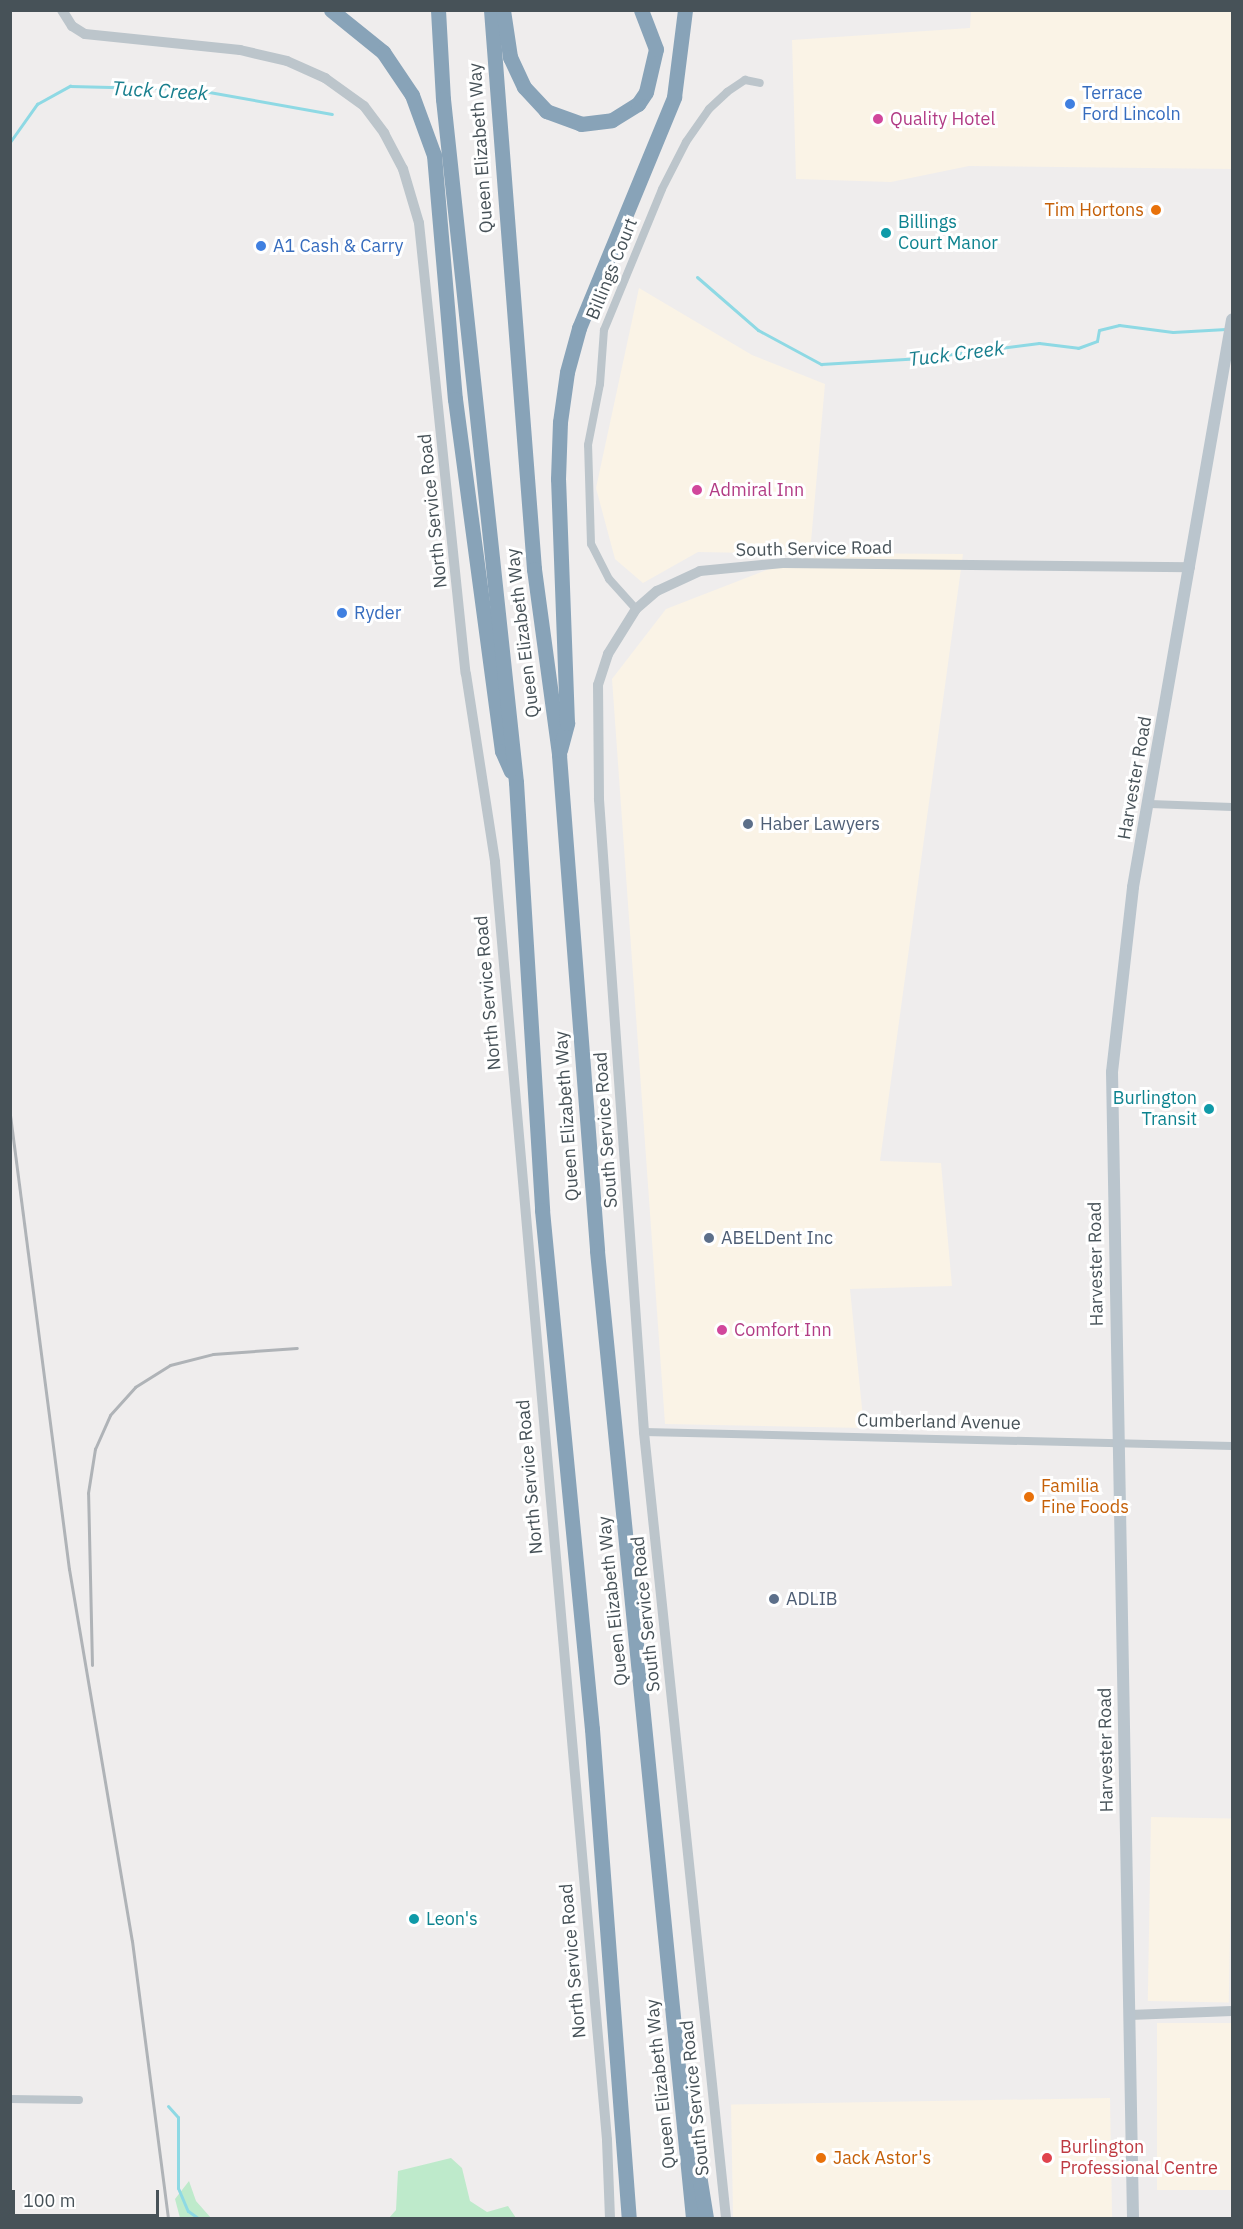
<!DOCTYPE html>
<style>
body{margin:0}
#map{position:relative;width:1243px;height:2229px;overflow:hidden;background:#efeded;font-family:"IBM Plex Sans",sans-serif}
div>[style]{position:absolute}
.commercial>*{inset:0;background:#faf3e6;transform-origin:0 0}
.green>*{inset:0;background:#beeacb}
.stream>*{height:3px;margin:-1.5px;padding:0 1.5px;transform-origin:1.5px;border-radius:1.5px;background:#8ed9e4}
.minor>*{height:8px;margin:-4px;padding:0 4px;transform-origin:4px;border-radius:4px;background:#bcc5cb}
.tertiary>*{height:10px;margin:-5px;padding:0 5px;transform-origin:5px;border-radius:5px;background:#bcc5cb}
.secondary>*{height:12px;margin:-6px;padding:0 6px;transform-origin:6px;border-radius:6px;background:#bac5cd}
.motorway>*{height:15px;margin:-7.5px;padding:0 7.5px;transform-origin:7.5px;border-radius:7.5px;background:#88a3b8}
.rail>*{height:3px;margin:-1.5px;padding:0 1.5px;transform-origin:1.5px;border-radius:1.5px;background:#afb3b7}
.dots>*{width:16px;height:16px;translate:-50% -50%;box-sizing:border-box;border:3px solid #fff;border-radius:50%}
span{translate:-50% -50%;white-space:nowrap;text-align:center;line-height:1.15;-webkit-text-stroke:6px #fff;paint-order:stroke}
.shop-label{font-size:18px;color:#366cbe}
.left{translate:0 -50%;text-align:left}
.hotel-label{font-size:18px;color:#b23c85}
.street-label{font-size:18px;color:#475258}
.food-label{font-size:18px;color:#c56008}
.right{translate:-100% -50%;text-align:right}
.culture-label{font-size:18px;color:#0d838f}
.service-label{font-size:18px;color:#4e5e75}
.health-label{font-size:18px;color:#be3a42}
.water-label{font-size:20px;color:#177e8d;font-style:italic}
.frame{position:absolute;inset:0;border:12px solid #475258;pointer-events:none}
.scale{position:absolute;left:12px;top:2190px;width:147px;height:27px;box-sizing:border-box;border:3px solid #475258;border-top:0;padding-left:8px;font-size:18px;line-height:21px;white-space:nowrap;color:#475258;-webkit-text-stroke:4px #fff;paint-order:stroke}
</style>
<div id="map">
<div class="commercial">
<div style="clip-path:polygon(971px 11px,1232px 11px,1232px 169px,969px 166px,891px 182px,796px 179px,792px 40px,970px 28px)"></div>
<div style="clip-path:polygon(639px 288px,752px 355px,825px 384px,810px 553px,963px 554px,880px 1161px,941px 1163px,952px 1286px,850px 1289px,864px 1428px,665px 1424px,612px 679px,666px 609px,808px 554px,698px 552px,643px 583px,615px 559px,596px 488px)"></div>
<div style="left:1151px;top:1817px;width:81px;height:184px;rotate:1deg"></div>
<div style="left:1232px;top:2023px;width:167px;height:75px;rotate:90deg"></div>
<div style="left:1110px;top:2098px;width:120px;height:379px;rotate:89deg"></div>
</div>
<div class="green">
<div style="clip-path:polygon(451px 2158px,462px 2168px,470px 2201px,487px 2212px,508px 2206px,516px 2218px,389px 2218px,396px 2210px,398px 2171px)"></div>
<div style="clip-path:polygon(189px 2181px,196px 2201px,211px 2218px,180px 2218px,175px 2199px)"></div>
</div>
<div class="stream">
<div style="left:10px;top:142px;width:47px;rotate:-54.6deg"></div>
<div style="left:37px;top:104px;width:38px;rotate:-29deg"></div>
<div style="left:70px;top:86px;width:122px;rotate:1.4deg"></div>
<div style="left:192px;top:89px;width:142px;rotate:10.1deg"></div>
<div style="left:697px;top:277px;width:81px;rotate:41deg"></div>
<div style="left:758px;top:330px;width:72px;rotate:28.4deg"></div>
<div style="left:821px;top:364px;width:101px;rotate:-3.4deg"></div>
<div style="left:922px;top:358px;width:118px;rotate:-7.3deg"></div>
<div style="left:1039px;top:343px;width:39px;rotate:7deg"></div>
<div style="left:1078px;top:348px;width:20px;rotate:-20deg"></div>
<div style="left:1097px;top:341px;width:11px;rotate:-80deg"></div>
<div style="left:1099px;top:330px;width:21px;rotate:-14deg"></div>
<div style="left:1119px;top:325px;width:54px;rotate:7.4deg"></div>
<div style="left:1173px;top:332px;width:53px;rotate:-3.2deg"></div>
<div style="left:168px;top:2106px;width:15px;rotate:48deg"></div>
<div style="left:178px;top:2117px;width:71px;rotate:90deg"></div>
<div style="left:178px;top:2188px;width:25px;rotate:67deg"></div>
<div style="left:188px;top:2211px;width:12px;rotate:35deg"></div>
</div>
<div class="minor">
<div style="left:636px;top:609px;width:40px;rotate:-132deg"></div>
<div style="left:609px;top:579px;width:39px;rotate:-117deg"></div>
<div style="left:591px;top:544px;width:99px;rotate:-91.7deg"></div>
<div style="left:588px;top:445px;width:62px;rotate:-78.9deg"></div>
<div style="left:600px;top:384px;width:54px;rotate:-85.8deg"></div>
<div style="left:604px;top:330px;width:152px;rotate:-67.6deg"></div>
<div style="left:662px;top:189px;width:53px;rotate:-62.9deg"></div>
<div style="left:686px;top:142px;width:40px;rotate:-55.1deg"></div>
<div style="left:709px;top:109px;width:25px;rotate:-43deg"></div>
<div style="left:727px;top:92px;width:22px;rotate:-34deg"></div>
<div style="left:745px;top:80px;width:15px;rotate:11deg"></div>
<div style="left:1150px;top:804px;width:82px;rotate:2.1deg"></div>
<div style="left:644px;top:1432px;width:588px;rotate:1.36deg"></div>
<div style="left:10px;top:2099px;width:69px;rotate:0.8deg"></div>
</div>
<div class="tertiary">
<div style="left:62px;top:10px;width:19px;rotate:58deg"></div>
<div style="left:72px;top:26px;width:15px;rotate:32deg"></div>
<div style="left:85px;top:34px;width:156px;rotate:5.9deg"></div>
<div style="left:240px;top:50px;width:48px;rotate:13.2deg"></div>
<div style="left:287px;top:61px;width:42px;rotate:24.1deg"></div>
<div style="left:325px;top:78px;width:48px;rotate:35.7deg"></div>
<div style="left:364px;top:106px;width:34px;rotate:53deg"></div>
<div style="left:384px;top:133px;width:41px;rotate:62.2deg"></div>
<div style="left:403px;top:169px;width:56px;rotate:73.5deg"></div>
<div style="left:419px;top:223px;width:453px;rotate:84.1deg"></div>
<div style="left:466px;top:674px;width:190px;rotate:81.2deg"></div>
<div style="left:495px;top:862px;width:1283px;rotate:84.99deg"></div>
<div style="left:607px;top:2140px;width:78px;rotate:87.8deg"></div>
<div style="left:1130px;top:2015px;width:102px;rotate:-2.2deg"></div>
<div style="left:726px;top:2218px;width:790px;rotate:-95.96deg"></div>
<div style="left:644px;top:1432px;width:635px;rotate:-94.07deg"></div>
<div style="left:599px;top:799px;width:114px;rotate:-90.5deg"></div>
<div style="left:598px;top:685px;width:33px;rotate:-72deg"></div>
<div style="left:608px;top:654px;width:53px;rotate:-58.1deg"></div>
<div style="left:636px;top:609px;width:28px;rotate:-41deg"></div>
<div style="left:657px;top:591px;width:47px;rotate:-24.9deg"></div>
<div style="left:700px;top:571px;width:83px;rotate:-5.5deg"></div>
<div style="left:783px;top:563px;width:407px;rotate:0.6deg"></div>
</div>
<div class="secondary">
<div style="left:1133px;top:2218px;width:1146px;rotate:-91.05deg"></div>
<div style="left:1112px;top:1072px;width:186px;rotate:-83.5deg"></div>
<div style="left:1133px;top:887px;width:576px;rotate:-80.1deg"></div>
</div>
<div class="motorway">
<div style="left:331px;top:10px;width:67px;rotate:38.9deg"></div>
<div style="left:383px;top:52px;width:52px;rotate:56deg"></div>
<div style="left:412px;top:95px;width:64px;rotate:69.9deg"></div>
<div style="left:434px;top:155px;width:245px;rotate:85.1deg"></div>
<div style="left:455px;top:399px;width:355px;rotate:82.4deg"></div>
<div style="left:502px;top:751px;width:22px;rotate:66deg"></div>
<div style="left:438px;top:10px;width:89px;rotate:86.8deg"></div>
<div style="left:443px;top:99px;width:687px;rotate:83.9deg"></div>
<div style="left:516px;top:782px;width:429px;rotate:86.5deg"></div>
<div style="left:542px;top:1210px;width:521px;rotate:84.5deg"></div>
<div style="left:592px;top:1729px;width:490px;rotate:85.7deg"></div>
<div style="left:491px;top:10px;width:561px;rotate:85.6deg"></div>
<div style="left:534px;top:569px;width:188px;rotate:82.3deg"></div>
<div style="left:559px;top:755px;width:497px;rotate:85.6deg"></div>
<div style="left:597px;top:1251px;width:972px;rotate:84.33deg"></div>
<div style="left:503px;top:10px;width:48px;rotate:81.5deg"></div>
<div style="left:510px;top:57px;width:33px;rotate:65deg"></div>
<div style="left:524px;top:87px;width:33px;rotate:47deg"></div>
<div style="left:546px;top:111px;width:37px;rotate:20deg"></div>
<div style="left:581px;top:124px;width:31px;rotate:-7deg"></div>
<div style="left:612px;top:120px;width:31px;rotate:-32deg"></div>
<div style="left:638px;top:104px;width:14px;rotate:-56deg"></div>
<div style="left:646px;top:92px;width:44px;rotate:-76.9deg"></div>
<div style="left:656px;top:49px;width:42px;rotate:-111deg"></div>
<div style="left:560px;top:750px;width:28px;rotate:-75deg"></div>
<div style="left:567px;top:723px;width:244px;rotate:-92.1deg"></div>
<div style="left:558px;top:479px;width:57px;rotate:-88deg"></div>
<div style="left:560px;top:422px;width:50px;rotate:-82deg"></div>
<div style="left:567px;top:372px;width:46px;rotate:-74.7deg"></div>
<div style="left:579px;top:328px;width:250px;rotate:-67.6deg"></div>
<div style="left:674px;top:97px;width:88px;rotate:-82.8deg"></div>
<div style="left:695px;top:2150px;width:69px;rotate:80.8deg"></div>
</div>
<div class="rail">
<div style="left:10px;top:1115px;width:458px;rotate:82.6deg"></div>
<div style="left:69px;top:1569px;width:377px;rotate:80.4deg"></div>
<div style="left:132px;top:1941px;width:279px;rotate:82.6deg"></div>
<div style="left:92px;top:1665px;width:172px;rotate:-91.3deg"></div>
<div style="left:88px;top:1493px;width:45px;rotate:-81deg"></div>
<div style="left:95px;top:1449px;width:37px;rotate:-66deg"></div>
<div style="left:110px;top:1415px;width:38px;rotate:-48deg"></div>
<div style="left:135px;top:1387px;width:41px;rotate:-32.2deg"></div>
<div style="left:170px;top:1365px;width:44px;rotate:-14.3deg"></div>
<div style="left:213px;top:1354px;width:84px;rotate:-4.1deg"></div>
</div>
<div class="dots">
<div style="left:1070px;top:104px;background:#3f7fe0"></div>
<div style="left:878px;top:119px;background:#d1479c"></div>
<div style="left:1156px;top:210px;background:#e8710a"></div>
<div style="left:886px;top:233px;background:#0f9aa8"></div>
<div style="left:261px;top:246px;background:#3f7fe0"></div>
<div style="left:697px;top:490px;background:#d1479c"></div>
<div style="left:342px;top:613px;background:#3f7fe0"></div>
<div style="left:748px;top:824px;background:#5c6f8a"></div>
<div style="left:1209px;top:1109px;background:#0f9aa8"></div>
<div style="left:709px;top:1238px;background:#5c6f8a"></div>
<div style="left:722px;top:1330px;background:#d1479c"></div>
<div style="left:1029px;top:1497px;background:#e8710a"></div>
<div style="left:774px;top:1599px;background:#5c6f8a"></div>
<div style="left:414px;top:1919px;background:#0f9aa8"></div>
<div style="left:821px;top:2158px;background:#e8710a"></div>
<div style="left:1047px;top:2158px;background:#e0444e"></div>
</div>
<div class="shop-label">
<span class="left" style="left:1082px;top:104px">Terrace<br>Ford Lincoln</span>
<span class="left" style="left:273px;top:246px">A1 Cash &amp; Carry</span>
<span class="left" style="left:354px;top:613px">Ryder</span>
</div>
<div class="hotel-label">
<span class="left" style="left:890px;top:119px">Quality Hotel</span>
<span class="left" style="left:709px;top:490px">Admiral Inn</span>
<span class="left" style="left:734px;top:1330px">Comfort Inn</span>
</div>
<div class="street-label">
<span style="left:481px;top:148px;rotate:-94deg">Queen Elizabeth Way</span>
<span style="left:612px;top:269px;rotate:-68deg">Billings Court</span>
<span style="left:433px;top:511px;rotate:-96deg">North Service Road</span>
<span style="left:814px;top:549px;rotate:-1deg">South Service Road</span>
<span style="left:523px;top:633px;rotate:-97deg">Queen Elizabeth Way</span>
<span style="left:1135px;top:778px;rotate:-80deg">Harvester Road</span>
<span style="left:488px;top:993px;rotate:-95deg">North Service Road</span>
<span style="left:567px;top:1116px;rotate:-94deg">Queen Elizabeth Way</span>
<span style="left:606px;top:1130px;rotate:-94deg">South Service Road</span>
<span style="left:1096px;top:1264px;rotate:-91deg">Harvester Road</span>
<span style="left:939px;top:1422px;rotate:1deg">Cumberland Avenue</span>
<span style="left:530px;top:1477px;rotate:-95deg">North Service Road</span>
<span style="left:613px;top:1601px;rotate:-96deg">Queen Elizabeth Way</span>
<span style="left:646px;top:1614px;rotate:-96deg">South Service Road</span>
<span style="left:1106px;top:1750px;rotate:-91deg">Harvester Road</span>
<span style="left:573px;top:1961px;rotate:-95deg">North Service Road</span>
<span style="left:661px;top:2084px;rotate:-96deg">Queen Elizabeth Way</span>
<span style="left:695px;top:2098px;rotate:-96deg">South Service Road</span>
</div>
<div class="food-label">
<span class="right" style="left:1144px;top:210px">Tim Hortons</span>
<span class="left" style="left:1041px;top:1497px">Familia<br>Fine Foods</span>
<span class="left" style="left:833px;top:2158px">Jack Astor's</span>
</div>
<div class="culture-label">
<span class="left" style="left:898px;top:233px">Billings<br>Court Manor</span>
<span class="right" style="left:1197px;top:1109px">Burlington<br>Transit</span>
<span class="left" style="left:426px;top:1919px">Leon's</span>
</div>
<div class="service-label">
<span class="left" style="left:760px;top:824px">Haber Lawyers</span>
<span class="left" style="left:721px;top:1238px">ABELDent Inc</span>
<span class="left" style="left:786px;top:1599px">ADLIB</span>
</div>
<div class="health-label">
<span class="left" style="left:1060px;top:2158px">Burlington<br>Professional Centre</span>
</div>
<div class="water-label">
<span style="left:160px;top:90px;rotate:3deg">Tuck Creek</span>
<span style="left:956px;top:353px;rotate:-7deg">Tuck Creek</span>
</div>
<div class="frame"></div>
<div class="scale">100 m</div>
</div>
